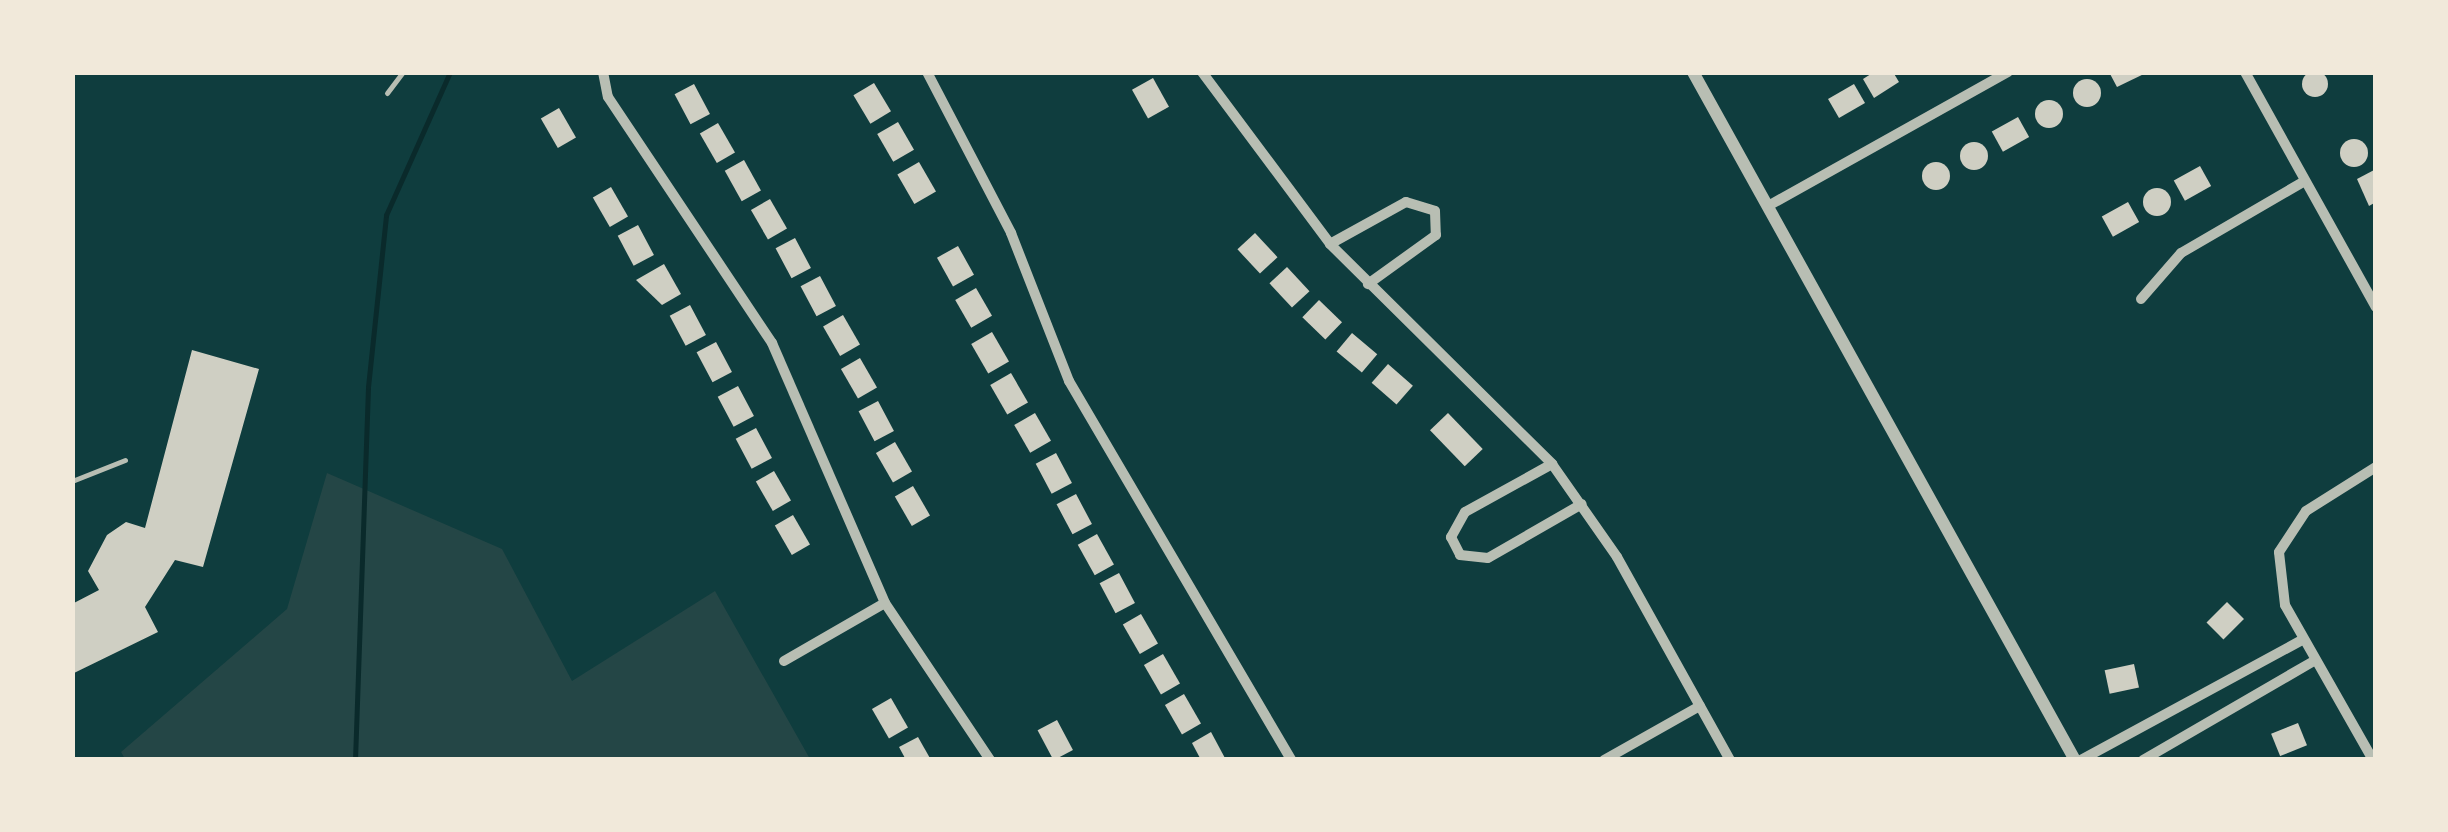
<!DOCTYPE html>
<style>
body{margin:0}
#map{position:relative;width:2448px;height:832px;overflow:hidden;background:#0f3d3e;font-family:"Varela Round",sans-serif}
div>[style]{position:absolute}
.green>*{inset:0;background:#244646}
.stream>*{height:5px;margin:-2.5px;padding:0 2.5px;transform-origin:2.5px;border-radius:2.5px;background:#0a2a2b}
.building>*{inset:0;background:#cfcfc3;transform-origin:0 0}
.round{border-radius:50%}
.service>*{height:5px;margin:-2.5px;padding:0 2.5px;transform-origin:2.5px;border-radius:2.5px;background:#b8beb3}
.minor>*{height:10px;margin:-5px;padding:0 5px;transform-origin:5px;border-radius:5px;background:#b8beb3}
.tertiary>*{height:12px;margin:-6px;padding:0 6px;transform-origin:6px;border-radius:6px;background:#b8beb3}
span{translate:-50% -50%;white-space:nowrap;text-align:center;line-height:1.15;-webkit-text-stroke:8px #f1e9da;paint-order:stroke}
.frame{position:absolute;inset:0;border:75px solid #f1e9da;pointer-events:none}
</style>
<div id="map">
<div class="green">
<div style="clip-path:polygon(327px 473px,502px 549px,572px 681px,715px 591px,810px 759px,125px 759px,121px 752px,287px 609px)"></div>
</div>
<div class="stream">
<div style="left:355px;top:760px;width:373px;rotate:-88deg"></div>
<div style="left:368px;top:387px;width:173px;rotate:-84deg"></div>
<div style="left:386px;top:215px;width:157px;rotate:-65.9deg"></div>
</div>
<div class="building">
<div class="round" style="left:2302px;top:71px;width:26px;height:26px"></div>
<div style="clip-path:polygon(1874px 72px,1893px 72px,1899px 82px,1874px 98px,1863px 79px)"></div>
<div style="clip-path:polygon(2109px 72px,2148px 72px,2117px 87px)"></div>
<div style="left:1153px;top:78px;width:33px;height:24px;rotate:61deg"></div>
<div class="round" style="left:2073px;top:79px;width:28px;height:28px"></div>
<div style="left:874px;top:83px;width:33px;height:24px;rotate:59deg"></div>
<div style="left:694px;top:84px;width:34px;height:22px;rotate:62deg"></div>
<div style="left:1854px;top:84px;width:22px;height:30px;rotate:60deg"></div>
<div class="round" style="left:2035px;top:100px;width:28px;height:28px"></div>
<div style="left:559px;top:108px;width:34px;height:21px;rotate:60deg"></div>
<div style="left:2018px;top:117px;width:23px;height:30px;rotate:61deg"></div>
<div style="left:898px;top:122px;width:32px;height:24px;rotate:60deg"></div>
<div style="left:718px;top:123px;width:34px;height:21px;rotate:60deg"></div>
<div class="round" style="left:2340px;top:139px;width:28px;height:28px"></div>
<div class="round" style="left:1960px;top:142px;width:28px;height:28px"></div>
<div style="left:744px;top:160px;width:35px;height:22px;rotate:61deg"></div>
<div class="round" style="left:1922px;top:162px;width:28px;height:28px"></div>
<div style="left:919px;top:162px;width:34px;height:25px;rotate:60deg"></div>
<div style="left:2200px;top:166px;width:23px;height:30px;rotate:61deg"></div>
<div style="clip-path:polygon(2376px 169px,2376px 202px,2369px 206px,2357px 179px)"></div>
<div style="left:611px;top:187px;width:34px;height:21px;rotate:60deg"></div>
<div class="round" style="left:2143px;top:188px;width:28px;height:28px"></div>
<div style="left:770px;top:199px;width:34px;height:22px;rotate:60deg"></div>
<div style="left:2128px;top:202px;width:23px;height:30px;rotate:61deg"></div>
<div style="left:638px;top:225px;width:34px;height:23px;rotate:62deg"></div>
<div style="left:1255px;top:233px;width:33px;height:24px;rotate:47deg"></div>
<div style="left:795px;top:238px;width:34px;height:22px;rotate:62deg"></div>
<div style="left:958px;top:246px;width:33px;height:24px;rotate:61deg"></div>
<div style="clip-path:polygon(664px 264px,681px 294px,662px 305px,636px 280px)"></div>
<div style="left:1287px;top:267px;width:33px;height:24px;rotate:47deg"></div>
<div style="left:820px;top:276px;width:34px;height:22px;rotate:62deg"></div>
<div style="left:976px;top:288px;width:32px;height:24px;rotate:60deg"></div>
<div style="left:1319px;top:300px;width:32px;height:24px;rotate:44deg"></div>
<div style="left:690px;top:305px;width:34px;height:23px;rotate:62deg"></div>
<div style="left:843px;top:315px;width:34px;height:23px;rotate:60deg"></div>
<div style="left:992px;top:332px;width:34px;height:24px;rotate:60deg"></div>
<div style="left:1352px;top:333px;width:33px;height:24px;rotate:40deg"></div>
<div style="left:716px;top:342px;width:34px;height:22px;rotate:62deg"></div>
<div style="clip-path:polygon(192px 350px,259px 369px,203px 567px,175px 560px,145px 607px,158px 632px,72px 674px,72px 604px,99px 590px,88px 571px,107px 535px,126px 522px,145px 528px)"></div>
<div style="left:860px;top:358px;width:34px;height:22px;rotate:60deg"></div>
<div style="left:1388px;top:364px;width:33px;height:25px;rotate:41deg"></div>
<div style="left:1011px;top:373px;width:34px;height:24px;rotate:60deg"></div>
<div style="left:738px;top:386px;width:34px;height:23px;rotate:62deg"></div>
<div style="left:878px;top:401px;width:34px;height:22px;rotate:62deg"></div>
<div style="left:1035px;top:413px;width:32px;height:24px;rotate:60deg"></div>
<div style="left:1448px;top:413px;width:50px;height:25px;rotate:46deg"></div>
<div style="left:756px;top:428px;width:34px;height:23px;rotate:62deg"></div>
<div style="left:895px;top:442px;width:34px;height:22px;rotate:60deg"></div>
<div style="left:1056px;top:453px;width:34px;height:23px;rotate:62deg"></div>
<div style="left:774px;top:471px;width:34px;height:21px;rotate:60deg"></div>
<div style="left:913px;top:486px;width:34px;height:21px;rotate:60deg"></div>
<div style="left:1076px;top:494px;width:34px;height:22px;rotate:62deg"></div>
<div style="left:793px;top:515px;width:34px;height:21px;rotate:60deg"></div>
<div style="left:1097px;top:534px;width:35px;height:22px;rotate:61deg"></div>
<div style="left:1119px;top:573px;width:34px;height:22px;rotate:62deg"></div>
<div style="left:2227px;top:602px;width:24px;height:29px;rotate:45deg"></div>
<div style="left:1141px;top:614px;width:34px;height:21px;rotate:60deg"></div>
<div style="left:1163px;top:654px;width:34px;height:22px;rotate:60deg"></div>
<div style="left:2134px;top:664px;width:24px;height:30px;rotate:78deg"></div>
<div style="left:1184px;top:694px;width:34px;height:22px;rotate:60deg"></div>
<div style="left:891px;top:698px;width:34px;height:22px;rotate:60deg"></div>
<div style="left:1057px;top:720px;width:34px;height:22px;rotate:62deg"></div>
<div style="left:2298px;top:723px;width:24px;height:29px;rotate:68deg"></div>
<div style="clip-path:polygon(1211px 732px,1226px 760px,1201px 760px,1192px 743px)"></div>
<div style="clip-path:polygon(918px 737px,931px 760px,906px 760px,899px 747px)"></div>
</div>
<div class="service">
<div style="left:387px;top:93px;width:26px;rotate:-53deg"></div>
<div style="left:72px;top:481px;width:57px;rotate:-21.6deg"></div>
</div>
<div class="minor">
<div style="left:603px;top:72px;width:25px;rotate:79deg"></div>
<div style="left:608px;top:97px;width:296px;rotate:56.3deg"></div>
<div style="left:772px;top:343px;width:283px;rotate:66.5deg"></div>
<div style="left:885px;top:603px;width:189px;rotate:56.2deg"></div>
<div style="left:927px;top:72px;width:182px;rotate:62.4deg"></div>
<div style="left:1011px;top:233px;width:159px;rotate:68.6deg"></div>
<div style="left:1069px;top:381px;width:439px;rotate:59.6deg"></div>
<div style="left:1202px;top:72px;width:214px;rotate:53.3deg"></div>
<div style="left:1330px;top:244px;width:313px;rotate:44.7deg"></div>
<div style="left:1552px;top:464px;width:113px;rotate:55deg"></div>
<div style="left:1617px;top:557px;width:232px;rotate:60.9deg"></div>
<div style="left:2245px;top:72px;width:269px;rotate:60.9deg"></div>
<div style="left:1768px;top:206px;width:275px;rotate:-29.2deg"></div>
<div style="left:1330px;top:244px;width:87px;rotate:-28.9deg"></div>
<div style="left:1406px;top:202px;width:30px;rotate:17deg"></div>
<div style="left:1435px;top:211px;width:24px;rotate:88deg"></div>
<div style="left:1436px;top:235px;width:84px;rotate:144.2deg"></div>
<div style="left:2141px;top:299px;width:61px;rotate:-49deg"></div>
<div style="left:2181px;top:253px;width:141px;rotate:-30.2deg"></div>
<div style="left:1552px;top:464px;width:99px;rotate:151.1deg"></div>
<div style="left:1465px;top:512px;width:29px;rotate:119deg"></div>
<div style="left:1451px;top:537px;width:20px;rotate:63deg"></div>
<div style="left:1460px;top:555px;width:28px;rotate:6deg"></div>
<div style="left:1488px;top:558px;width:108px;rotate:-29.9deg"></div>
<div style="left:784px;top:661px;width:116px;rotate:-29.9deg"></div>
<div style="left:1604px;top:760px;width:110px;rotate:-29.4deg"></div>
<div style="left:2081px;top:760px;width:251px;rotate:-28.5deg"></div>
<div style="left:2143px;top:760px;width:195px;rotate:-30.1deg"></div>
<div style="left:2373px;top:760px;width:178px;rotate:-119.6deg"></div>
<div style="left:2285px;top:605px;width:53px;rotate:-96.5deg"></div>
<div style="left:2279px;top:552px;width:49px;rotate:-56.6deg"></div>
<div style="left:2306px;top:511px;width:83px;rotate:-32.2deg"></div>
</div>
<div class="tertiary">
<div style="left:1693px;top:72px;width:787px;rotate:60.96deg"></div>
</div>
<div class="frame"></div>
</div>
